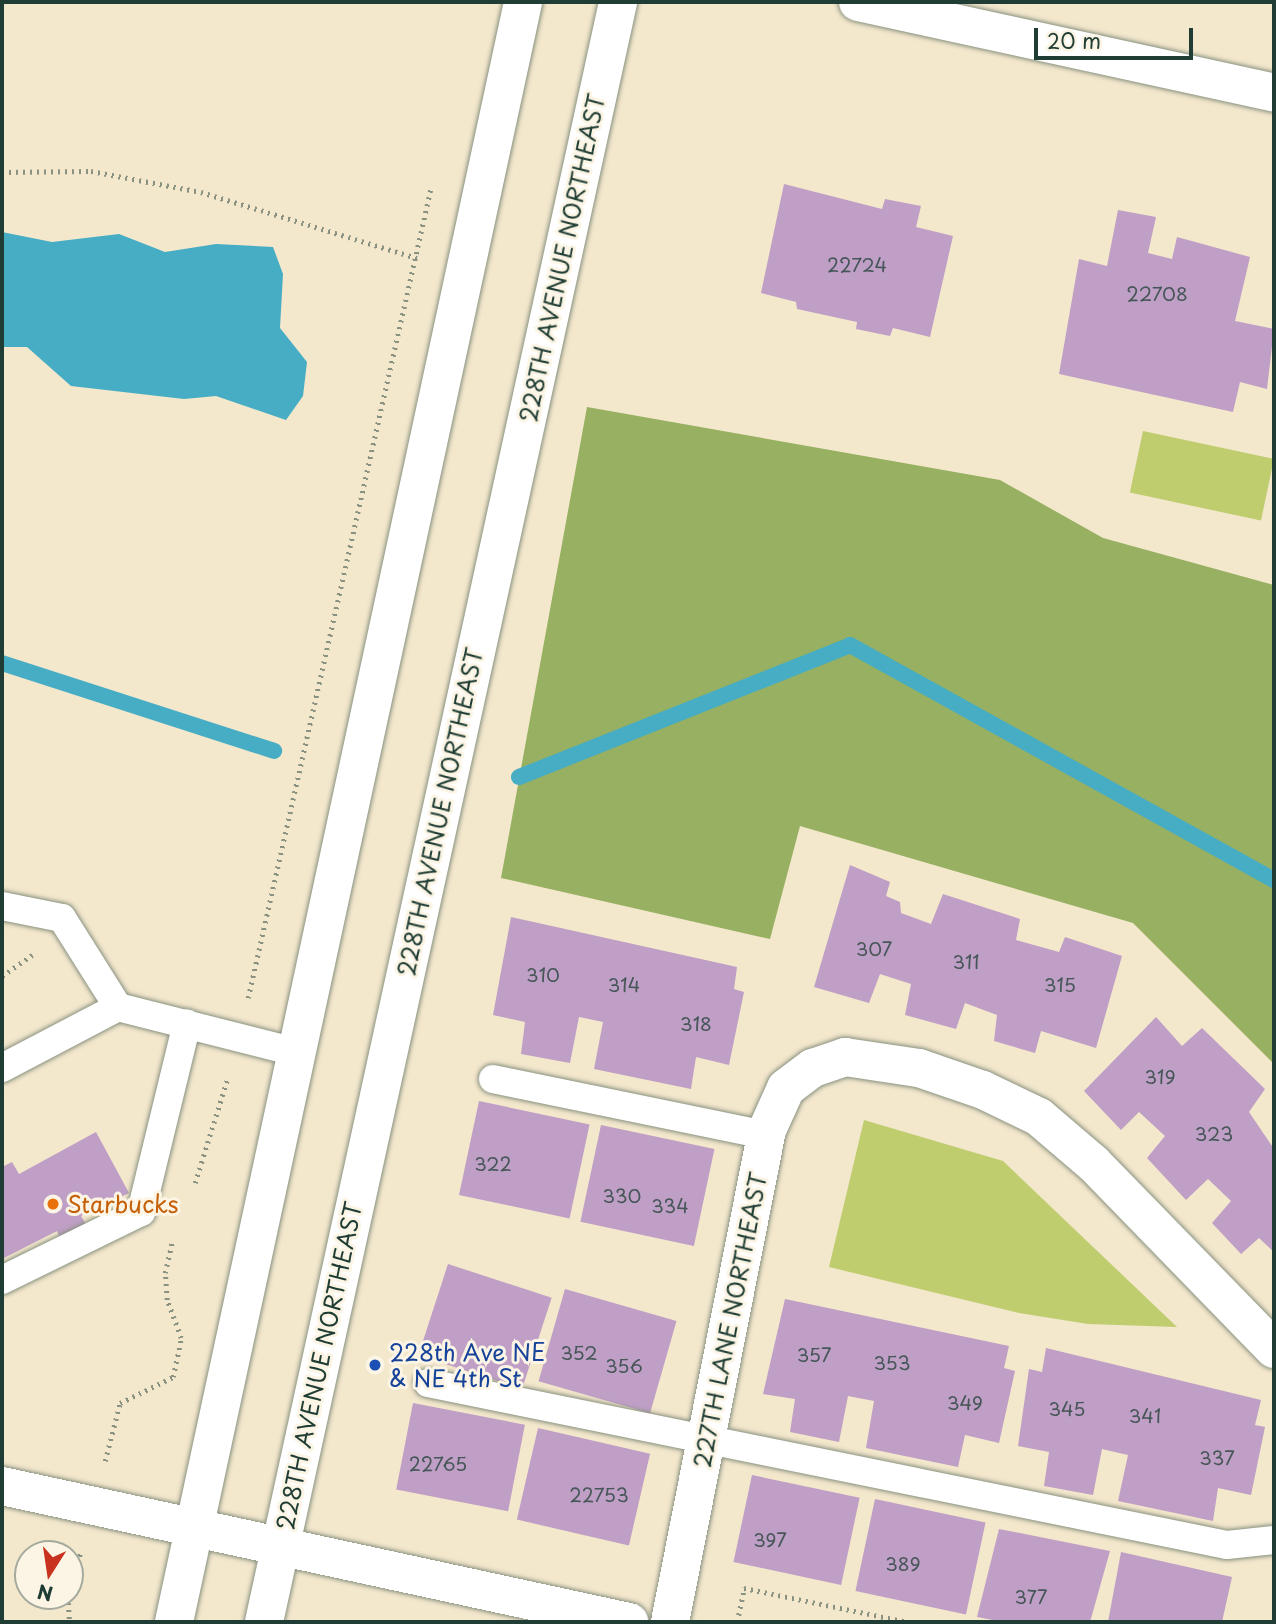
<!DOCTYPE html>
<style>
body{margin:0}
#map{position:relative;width:1276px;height:1624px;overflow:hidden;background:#f3e7cc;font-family:"Playpen Sans",sans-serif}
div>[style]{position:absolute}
.green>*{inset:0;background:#bfcd6f;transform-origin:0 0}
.forest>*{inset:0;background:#97b062}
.water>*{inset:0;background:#46adc5}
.stream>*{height:16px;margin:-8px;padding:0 8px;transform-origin:8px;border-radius:8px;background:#46adc5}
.building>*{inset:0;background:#bf9fc6;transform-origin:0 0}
.path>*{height:4.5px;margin-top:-2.25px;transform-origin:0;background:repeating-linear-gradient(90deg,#899280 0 2px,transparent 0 7px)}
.roads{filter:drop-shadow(0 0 2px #899280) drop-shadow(0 0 2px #899280)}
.lane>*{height:28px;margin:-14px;padding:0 14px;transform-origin:14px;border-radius:14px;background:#fff}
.street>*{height:38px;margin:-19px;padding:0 19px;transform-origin:19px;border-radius:19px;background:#fff}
.secondary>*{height:38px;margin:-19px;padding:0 19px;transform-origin:19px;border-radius:19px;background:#fff}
.dots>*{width:19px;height:19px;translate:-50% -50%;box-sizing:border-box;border:4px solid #fcf5e5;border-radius:50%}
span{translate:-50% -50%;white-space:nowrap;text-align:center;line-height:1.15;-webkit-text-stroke:6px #fcf5e5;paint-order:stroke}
.number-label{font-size:19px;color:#475658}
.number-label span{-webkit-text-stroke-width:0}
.street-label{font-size:23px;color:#1f3d34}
.food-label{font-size:23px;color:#c56008}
.left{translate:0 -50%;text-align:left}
.transit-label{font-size:23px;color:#164399}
.frame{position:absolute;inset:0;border:4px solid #1f3d34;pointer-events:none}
.north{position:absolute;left:14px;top:1540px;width:70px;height:70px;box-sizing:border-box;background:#fcf5e5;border:2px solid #a4ab9e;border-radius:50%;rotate:192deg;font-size:19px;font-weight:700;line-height:28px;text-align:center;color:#1f3d34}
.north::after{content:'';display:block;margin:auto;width:24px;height:32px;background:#c8321e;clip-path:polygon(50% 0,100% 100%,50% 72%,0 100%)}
.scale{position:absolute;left:1034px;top:28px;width:159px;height:32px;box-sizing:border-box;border:4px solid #1f3d34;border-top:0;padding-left:9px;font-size:21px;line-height:24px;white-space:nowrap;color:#1f3d34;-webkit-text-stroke:5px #fcf5e5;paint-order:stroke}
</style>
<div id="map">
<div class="green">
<div style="left:1143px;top:431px;width:134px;height:63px;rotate:12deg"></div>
<div style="clip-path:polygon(864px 1120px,1003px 1161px,1177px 1327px,1088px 1324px,1019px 1313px,829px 1267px)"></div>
</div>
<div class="forest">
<div style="clip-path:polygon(587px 407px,1000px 480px,1103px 538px,1274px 585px,1274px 1064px,1133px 923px,800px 826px,770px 939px,501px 878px)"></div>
</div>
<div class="water">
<div style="clip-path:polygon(2px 232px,52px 242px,119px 234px,165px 252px,216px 244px,273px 247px,283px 274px,280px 328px,307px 362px,303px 396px,286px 420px,216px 396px,184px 399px,71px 386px,27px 347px,2px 347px)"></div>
</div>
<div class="stream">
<div style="left:2px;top:663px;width:286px;rotate:17.9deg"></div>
<div style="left:519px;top:777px;width:356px;rotate:-21.7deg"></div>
<div style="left:850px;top:645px;width:485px;rotate:29deg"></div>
</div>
<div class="building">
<div style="clip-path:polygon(784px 184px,882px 209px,885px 199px,921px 206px,916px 227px,953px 236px,930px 337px,893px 328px,890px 336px,856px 329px,857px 322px,797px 309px,796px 302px,761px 293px)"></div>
<div style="clip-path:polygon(1118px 210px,1156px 217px,1148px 253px,1172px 259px,1177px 237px,1250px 257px,1235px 321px,1274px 329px,1267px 389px,1240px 382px,1233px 412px,1059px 374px,1079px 259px,1107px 266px)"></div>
<div style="clip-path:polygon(850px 865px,890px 882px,886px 896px,900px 902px,901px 913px,931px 924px,943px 894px,1020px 919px,1016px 940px,1059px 952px,1065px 937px,1122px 956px,1096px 1048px,1041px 1031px,1035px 1053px,994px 1041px,997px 1015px,965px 1003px,956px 1029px,905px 1015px,911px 984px,880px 974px,869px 1003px,814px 987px)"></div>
<div style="clip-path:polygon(511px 917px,737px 967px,734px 989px,744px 992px,729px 1065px,696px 1057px,691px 1089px,594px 1069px,603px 1022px,579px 1017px,570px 1063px,521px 1054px,525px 1022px,493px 1015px)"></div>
<div style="clip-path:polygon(1156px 1017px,1182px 1046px,1202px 1028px,1265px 1089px,1249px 1112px,1274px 1149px,1274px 1252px,1259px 1238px,1241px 1254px,1212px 1223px,1231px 1201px,1208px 1179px,1186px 1200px,1147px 1158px,1165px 1136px,1139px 1112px,1121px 1130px,1084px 1091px)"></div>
<div style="left:479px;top:1101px;width:113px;height:96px;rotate:12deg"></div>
<div style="left:601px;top:1125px;width:116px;height:99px;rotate:12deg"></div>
<div style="clip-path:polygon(96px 1132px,129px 1193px,81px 1216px,87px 1226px,61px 1240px,57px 1231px,2px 1259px,2px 1167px,12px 1162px,19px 1174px)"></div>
<div style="left:448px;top:1264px;width:109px;height:96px;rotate:18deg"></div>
<div style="left:565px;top:1289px;width:116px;height:96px;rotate:16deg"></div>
<div style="clip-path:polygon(785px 1299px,1009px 1346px,1004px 1368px,1015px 1371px,999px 1443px,965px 1435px,958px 1467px,866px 1448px,874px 1401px,848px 1396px,839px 1442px,790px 1432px,795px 1399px,763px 1394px)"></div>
<div style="clip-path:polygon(1046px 1348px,1261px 1400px,1255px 1425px,1265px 1427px,1251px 1495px,1218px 1488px,1213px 1521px,1118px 1501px,1128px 1455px,1102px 1449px,1093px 1495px,1044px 1486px,1049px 1452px,1018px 1446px,1029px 1369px,1042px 1372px)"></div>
<div style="left:413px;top:1403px;width:114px;height:88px;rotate:11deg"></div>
<div style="left:538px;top:1428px;width:115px;height:94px;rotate:13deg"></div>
<div style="left:752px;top:1475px;width:110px;height:89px;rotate:12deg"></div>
<div style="left:875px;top:1499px;width:113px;height:94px;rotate:12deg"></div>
<div style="clip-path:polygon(999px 1529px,1110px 1551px,1090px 1622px,1003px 1622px,977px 1617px)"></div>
<div style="clip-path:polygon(1121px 1552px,1232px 1577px,1222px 1622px,1108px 1622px)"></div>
</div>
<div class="path">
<div style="left:2px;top:172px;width:89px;rotate:-0.6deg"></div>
<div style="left:91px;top:171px;width:112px;rotate:10.8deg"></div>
<div style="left:201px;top:192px;width:226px;rotate:17deg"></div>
<div style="left:2px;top:976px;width:37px;rotate:-35deg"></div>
<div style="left:248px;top:998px;width:831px;rotate:-77.28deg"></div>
<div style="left:195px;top:1183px;width:111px;rotate:-72.7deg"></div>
<div style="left:105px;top:1461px;width:60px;rotate:-75.5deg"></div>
<div style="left:120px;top:1403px;width:59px;rotate:-26.1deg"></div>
<div style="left:173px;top:1377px;width:40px;rotate:-78deg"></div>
<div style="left:181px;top:1338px;width:40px;rotate:-110.2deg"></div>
<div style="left:167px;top:1300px;width:27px;rotate:-94deg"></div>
<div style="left:165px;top:1273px;width:31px;rotate:-77deg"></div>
<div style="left:70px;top:1590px;width:41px;rotate:-74.6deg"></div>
<div style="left:68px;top:1596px;width:26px;rotate:86deg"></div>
<div style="left:737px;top:1622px;width:35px;rotate:-78deg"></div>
<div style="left:744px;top:1588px;width:167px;rotate:11.7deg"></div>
</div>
<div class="roads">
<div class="lane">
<div style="left:2px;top:906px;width:61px;rotate:11.3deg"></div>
<div style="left:62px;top:918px;width:105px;rotate:57.8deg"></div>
<div style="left:2px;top:1068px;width:131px;rotate:-27.7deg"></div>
<div style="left:118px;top:1007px;width:184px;rotate:14.2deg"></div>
<div style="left:493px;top:1079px;width:279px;rotate:11.6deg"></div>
<div style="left:2px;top:1280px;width:155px;rotate:-26.1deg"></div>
<div style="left:141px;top:1212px;width:194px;rotate:-76.3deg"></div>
<div style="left:428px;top:1383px;width:815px;rotate:11.46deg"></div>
<div style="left:1227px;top:1545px;width:47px;rotate:-6.1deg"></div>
</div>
<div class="street">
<div style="left:858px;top:2px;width:426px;rotate:12.3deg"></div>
<div style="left:2px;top:1486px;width:642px;rotate:12.24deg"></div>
<div style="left:670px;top:1622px;width:501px;rotate:-78.85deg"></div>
<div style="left:767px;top:1130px;width:46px;rotate:-65.7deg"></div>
<div style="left:786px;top:1088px;width:34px;rotate:-37deg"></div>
<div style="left:813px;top:1068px;width:34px;rotate:-19deg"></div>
<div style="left:845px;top:1057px;width:75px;rotate:8.5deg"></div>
<div style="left:919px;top:1068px;width:68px;rotate:19deg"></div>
<div style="left:983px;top:1090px;width:62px;rotate:25.7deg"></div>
<div style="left:1039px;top:1117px;width:72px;rotate:40.5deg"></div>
<div style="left:1094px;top:1164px;width:258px;rotate:45.8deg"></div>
</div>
<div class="secondary">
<div style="left:174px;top:1622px;width:1657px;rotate:-77.84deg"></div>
<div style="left:264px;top:1622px;width:1658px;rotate:-77.67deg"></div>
</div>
</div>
<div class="dots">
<div style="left:53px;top:1204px;background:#e8710a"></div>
<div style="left:375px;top:1365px;background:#1a4fb4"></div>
</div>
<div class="number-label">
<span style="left:857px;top:265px">22724</span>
<span style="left:1157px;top:294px">22708</span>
<span style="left:874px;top:949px">307</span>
<span style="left:966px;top:962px">311</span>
<span style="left:543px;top:975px">310</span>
<span style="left:624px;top:985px">314</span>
<span style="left:1060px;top:985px">315</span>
<span style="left:696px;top:1024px">318</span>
<span style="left:1160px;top:1077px">319</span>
<span style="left:1214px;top:1134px">323</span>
<span style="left:493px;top:1164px">322</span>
<span style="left:622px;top:1196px">330</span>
<span style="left:670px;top:1206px">334</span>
<span style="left:579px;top:1353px">352</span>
<span style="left:814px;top:1355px">357</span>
<span style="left:892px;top:1363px">353</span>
<span style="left:624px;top:1366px">356</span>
<span style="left:965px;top:1403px">349</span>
<span style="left:1067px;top:1409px">345</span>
<span style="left:1145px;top:1416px">341</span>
<span style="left:1217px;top:1458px">337</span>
<span style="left:438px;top:1464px">22765</span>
<span style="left:599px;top:1495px">22753</span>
<span style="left:770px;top:1540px">397</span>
<span style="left:903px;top:1564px">389</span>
<span style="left:1031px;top:1597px">377</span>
</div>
<div class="street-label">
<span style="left:562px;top:258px;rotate:-78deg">228TH AVENUE NORTHEAST</span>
<span style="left:440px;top:812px;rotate:-78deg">228TH AVENUE NORTHEAST</span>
<span style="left:730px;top:1320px;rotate:-79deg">227TH LANE NORTHEAST</span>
<span style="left:319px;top:1366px;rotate:-78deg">228TH AVENUE NORTHEAST</span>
</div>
<div class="food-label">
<span class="left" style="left:67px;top:1204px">Starbucks</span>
</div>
<div class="transit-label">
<span class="left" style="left:389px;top:1365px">228th Ave NE<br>&amp; NE 4th St</span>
</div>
<div class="frame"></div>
<div class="north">N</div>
<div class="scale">20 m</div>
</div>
